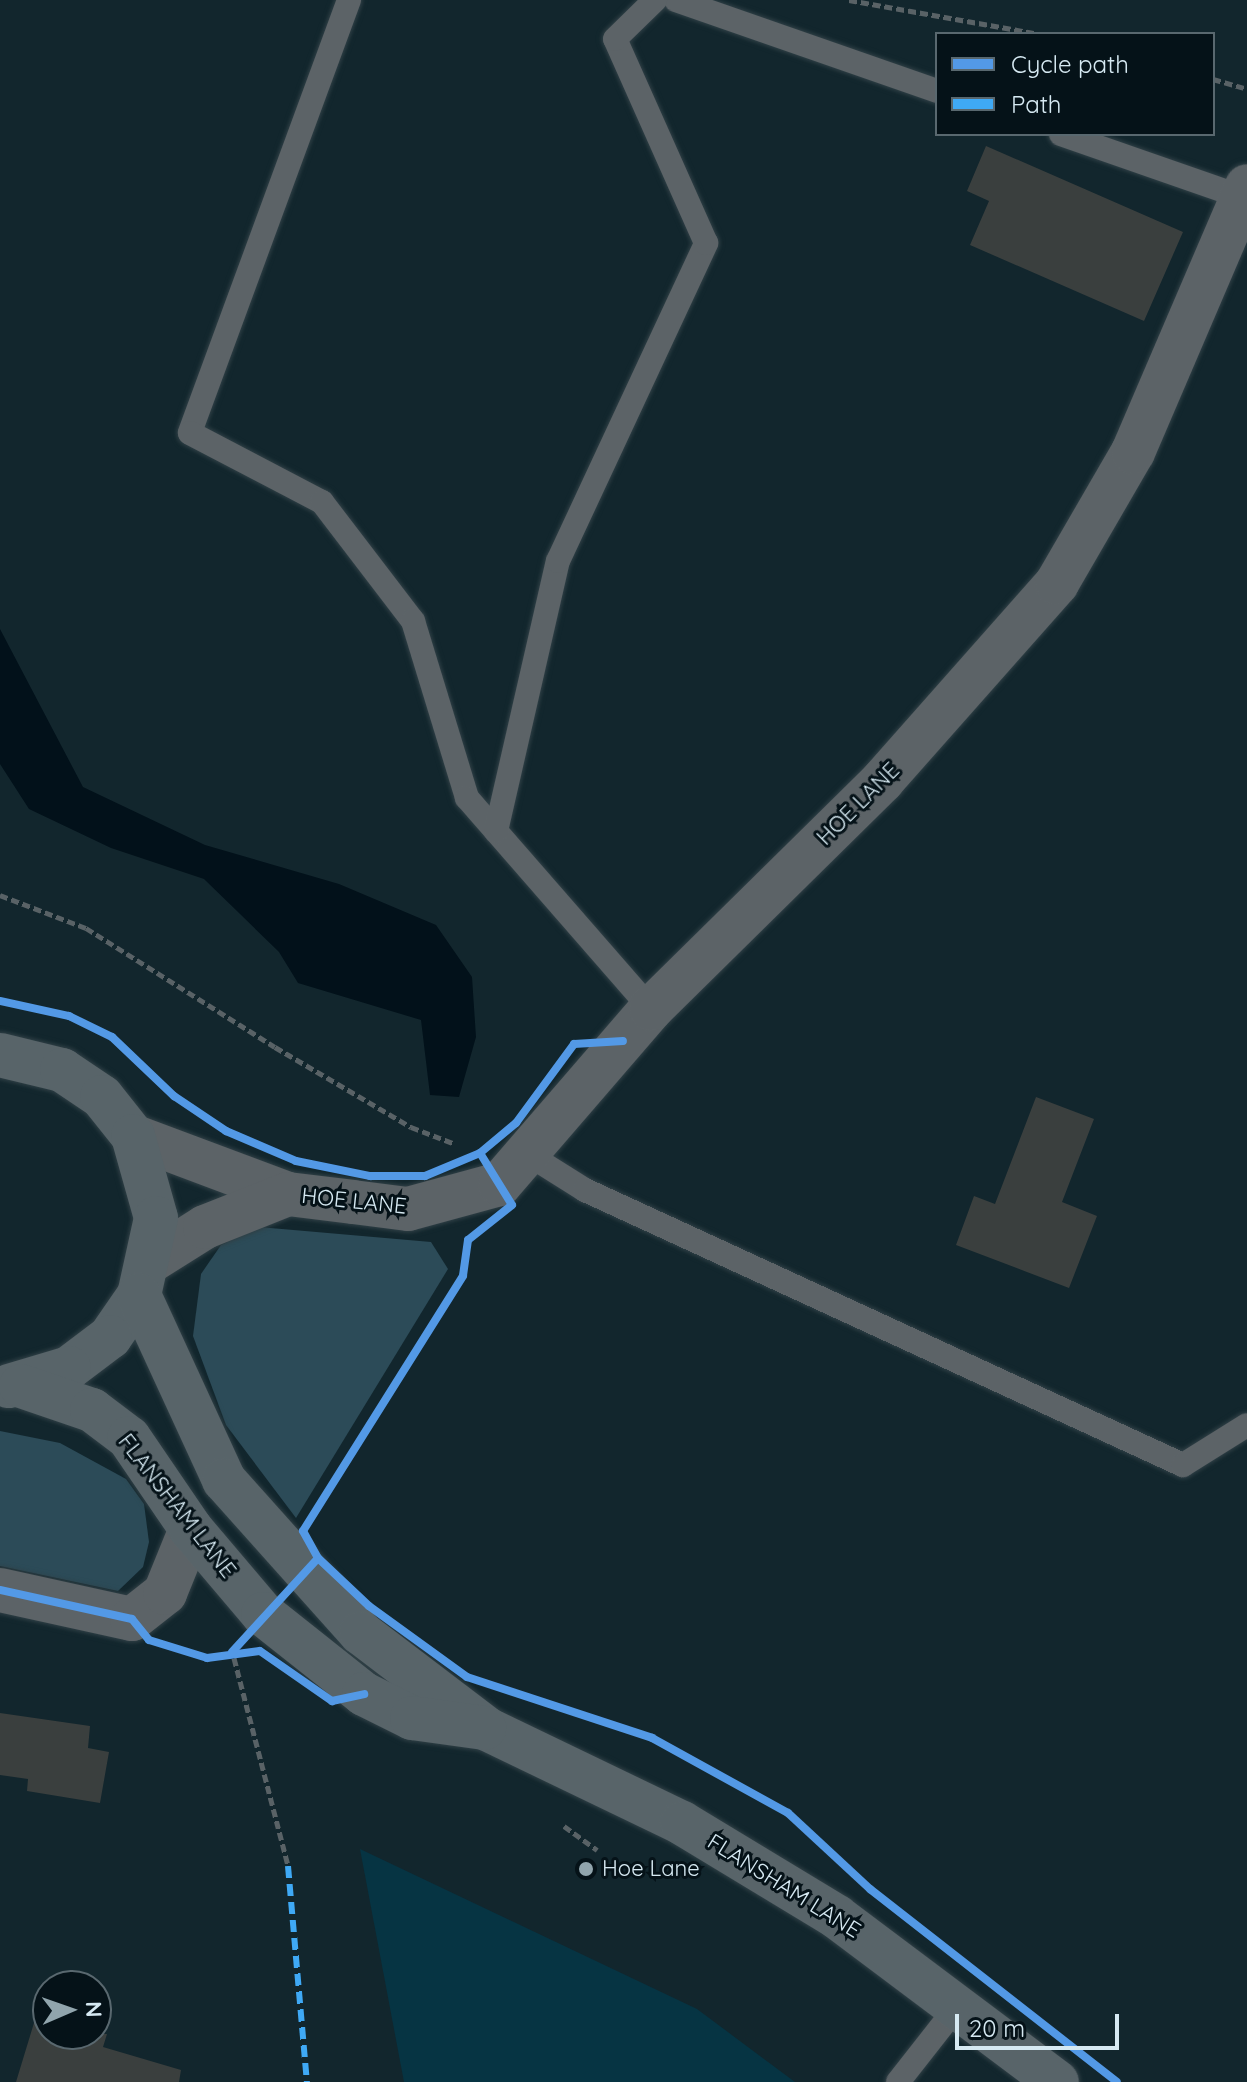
<!DOCTYPE html>
<style>
body{margin:0}
#map{position:relative;width:1247px;height:2082px;overflow:hidden;background:#12262d;font-family:Quicksand,sans-serif}
div>[style]{position:absolute}
.built>*{inset:0;background:#063443}
.green>*{inset:0;background:#2c4b58}
.water>*{inset:0;background:#02111a}
.building>*{inset:0;background:#3a3f3e}
.path>*{height:5px;margin-top:-2.5px;transform-origin:0;background:repeating-linear-gradient(90deg,#596266 0 8px,transparent 0 12px)}
.roads{filter:drop-shadow(0 0 2px #304046) drop-shadow(0 0 2px #304046)}
.lane>*{height:24px;margin:-12px;padding:0 12px;transform-origin:12px;border-radius:12px;background:#5c6367}
.street>*{height:44px;margin:-22px;padding:0 22px;transform-origin:22px;border-radius:22px;background:#5c6367}
.primary>*{height:44px;margin:-22px;padding:0 22px;transform-origin:22px;border-radius:22px;background:#586469}
.quiet>*{height:6px;margin-top:-3px;transform-origin:0;background:repeating-linear-gradient(90deg,#3fa9f5 0 12px,transparent 0 18px)}
.cycleway>*{height:8px;margin:-4px;padding:0 4px;transform-origin:4px;border-radius:4px;background:#5399e6}
.dots>*{width:22px;height:22px;translate:-50% -50%;box-sizing:border-box;border:4px solid #051218;border-radius:50%}
span{translate:-50% -50%;white-space:nowrap;text-align:center;line-height:1.15;-webkit-text-stroke:6px #051218;paint-order:stroke}
.street-label{font-size:22px;color:#d6e9f2}
.poi-label{font-size:22px;color:#d6e9f2}
.left{translate:0 -50%;text-align:left}
.legend{position:absolute;left:935px;top:32px;width:280px;height:104px;box-sizing:border-box;background:#051218;border:2px solid #59686f;margin:0;padding:10px 14px;list-style:none;font-size:24px;color:#d6e9f2}
.legend li{display:flex;align-items:center;gap:16px;height:40px}
.legend b{width:40px;border:2px solid #59686f}
.north{position:absolute;left:32px;top:1970px;width:80px;height:80px;box-sizing:border-box;background:#051218;border:2px solid #59686f;border-radius:50%;rotate:88deg;font-size:22px;font-weight:700;line-height:32px;text-align:center;color:#d6e9f2}
.north::after{content:'';display:block;margin:auto;width:28px;height:36px;background:#91a5ad;clip-path:polygon(50% 0,100% 100%,50% 72%,0 100%)}
.scale{position:absolute;left:955px;top:2014px;width:164px;height:36px;box-sizing:border-box;border:4px solid #d6e9f2;border-top:0;padding-left:10px;font-size:24px;line-height:28px;white-space:nowrap;color:#d6e9f2;-webkit-text-stroke:6px #051218;paint-order:stroke}
</style>
<div id="map">
<div class="built">
<div style="clip-path:polygon(360px 1849px,697px 2009px,795px 2082px,404px 2082px)"></div>
</div>
<div class="green">
<div style="clip-path:polygon(259px 1227px,431px 1242px,448px 1269px,296px 1518px,226px 1425px,193px 1336px,201px 1274px,221px 1245px)"></div>
<div style="clip-path:polygon(0 1431px,60px 1443px,126px 1479px,144px 1504px,149px 1542px,143px 1567px,118px 1591px,0 1566px)"></div>
</div>
<div class="water">
<div style="clip-path:polygon(0 629px,83px 787px,205px 845px,339px 884px,436px 925px,472px 977px,476px 1037px,459px 1097px,430px 1095px,421px 1020px,298px 983px,279px 952px,204px 879px,111px 848px,29px 809px,0 764px)"></div>
</div>
<div class="building">
<div style="clip-path:polygon(986px 146px,1183px 232px,1144px 321px,970px 245px,989px 201px,967px 191px)"></div>
<div style="clip-path:polygon(1036px 1097px,1094px 1119px,1062px 1202px,1097px 1216px,1069px 1288px,956px 1245px,974px 1196px,995px 1204px)"></div>
<div style="clip-path:polygon(0 1713px,90px 1726px,88px 1748px,109px 1752px,100px 1803px,27px 1791px,28px 1779px,0 1775px)"></div>
<div style="clip-path:polygon(37px 2013px,48px 2016px,48px 2034px,107px 2034px,103px 2047px,181px 2070px,179px 2082px,16px 2082px)"></div>
</div>
<div class="path">
<div style="left:849px;top:0;width:193px;rotate:10.1deg"></div>
<div style="left:1213px;top:79px;width:35px;rotate:16deg"></div>
<div style="left:0;top:895px;width:92px;rotate:21deg"></div>
<div style="left:86px;top:928px;width:223px;rotate:32.2deg"></div>
<div style="left:275px;top:1047px;width:158px;rotate:30.5deg"></div>
<div style="left:411px;top:1127px;width:45px;rotate:20.9deg"></div>
<div style="left:234px;top:1658px;width:215px;rotate:75.4deg"></div>
<div style="left:564px;top:1826px;width:41px;rotate:36deg"></div>
</div>
<div class="roads">
<div class="lane">
<div style="left:349px;top:0;width:461px;rotate:110.2deg"></div>
<div style="left:190px;top:433px;width:149px;rotate:27.6deg"></div>
<div style="left:322px;top:502px;width:150px;rotate:52.6deg"></div>
<div style="left:413px;top:621px;width:185px;rotate:73deg"></div>
<div style="left:467px;top:798px;width:280px;rotate:48.9deg"></div>
<div style="left:676px;top:0;width:276px;rotate:19.2deg"></div>
<div style="left:1061px;top:134px;width:192px;rotate:19.2deg"></div>
<div style="left:496px;top:831px;width:277px;rotate:-77.1deg"></div>
<div style="left:558px;top:561px;width:351px;rotate:-65deg"></div>
<div style="left:706px;top:243px;width:223px;rotate:-114deg"></div>
<div style="left:615px;top:39px;width:56px;rotate:-44.3deg"></div>
<div style="left:526px;top:1153px;width:70px;rotate:32.1deg"></div>
<div style="left:585px;top:1190px;width:658px;rotate:24.7deg"></div>
<div style="left:1183px;top:1465px;width:75px;rotate:-32deg"></div>
<div style="left:898px;top:2082px;width:100px;rotate:-51.9deg"></div>
</div>
<div class="street">
<div style="left:133px;top:1136px;width:165px;rotate:20.5deg"></div>
<div style="left:288px;top:1194px;width:65px;rotate:7deg"></div>
<div style="left:353px;top:1202px;width:55px;rotate:7.3deg"></div>
<div style="left:408px;top:1209px;width:95px;rotate:-15.2deg"></div>
<div style="left:500px;top:1184px;width:231px;rotate:-49.2deg"></div>
<div style="left:651px;top:1009px;width:325px;rotate:-44.6deg"></div>
<div style="left:882px;top:781px;width:264px;rotate:-48.5deg"></div>
<div style="left:1057px;top:583px;width:151px;rotate:-59.9deg"></div>
<div style="left:1133px;top:452px;width:289px;rotate:-66.8deg"></div>
<div style="left:151px;top:1261px;width:64px;rotate:-32.2deg"></div>
<div style="left:205px;top:1227px;width:89px;rotate:-21.7deg"></div>
<div style="left:0;top:1590px;width:135px;rotate:12.4deg"></div>
<div style="left:132px;top:1619px;width:42px;rotate:-38.2deg"></div>
<div style="left:165px;top:1593px;width:69px;rotate:-67.9deg"></div>
</div>
<div class="primary">
<div style="left:0;top:1055px;width:64px;rotate:13.6deg"></div>
<div style="left:62px;top:1070px;width:48px;rotate:34deg"></div>
<div style="left:102px;top:1097px;width:50px;rotate:51.5deg"></div>
<div style="left:133px;top:1136px;width:85px;rotate:74.3deg"></div>
<div style="left:156px;top:1218px;width:79px;rotate:102.4deg"></div>
<div style="left:139px;top:1295px;width:51px;rotate:124.6deg"></div>
<div style="left:110px;top:1337px;width:51px;rotate:142.9deg"></div>
<div style="left:69px;top:1368px;width:63px;rotate:163.3deg"></div>
<div style="left:139px;top:1295px;width:204px;rotate:65.3deg"></div>
<div style="left:224px;top:1480px;width:205px;rotate:48.2deg"></div>
<div style="left:361px;top:1633px;width:158px;rotate:37.3deg"></div>
<div style="left:487px;top:1729px;width:216px;rotate:25.7deg"></div>
<div style="left:682px;top:1823px;width:181px;rotate:31.2deg"></div>
<div style="left:837px;top:1917px;width:275px;rotate:36.9deg"></div>
<div style="left:21px;top:1386px;width:75px;rotate:18.7deg"></div>
<div style="left:92px;top:1410px;width:46px;rotate:37.1deg"></div>
<div style="left:129px;top:1438px;width:110px;rotate:55.7deg"></div>
<div style="left:191px;top:1529px;width:111px;rotate:49.7deg"></div>
<div style="left:263px;top:1614px;width:129px;rotate:38.4deg"></div>
<div style="left:364px;top:1694px;width:54px;rotate:26.6deg"></div>
<div style="left:412px;top:1718px;width:73px;rotate:7.9deg"></div>
</div>
</div>
<div class="quiet">
<div style="left:288px;top:1866px;width:217px;rotate:85deg"></div>
</div>
<div class="cycleway">
<div style="left:0;top:1001px;width:71px;rotate:12.3deg"></div>
<div style="left:69px;top:1016px;width:48px;rotate:26deg"></div>
<div style="left:112px;top:1037px;width:86px;rotate:43.6deg"></div>
<div style="left:174px;top:1096px;width:63px;rotate:33.9deg"></div>
<div style="left:226px;top:1131px;width:76px;rotate:23.2deg"></div>
<div style="left:296px;top:1161px;width:76px;rotate:11.5deg"></div>
<div style="left:370px;top:1176px;width:55px"></div>
<div style="left:425px;top:1176px;width:60px;rotate:-22.7deg"></div>
<div style="left:480px;top:1153px;width:47px;rotate:-39.8deg"></div>
<div style="left:516px;top:1123px;width:98px;rotate:-53.7deg"></div>
<div style="left:574px;top:1044px;width:49px;rotate:-3.5deg"></div>
<div style="left:480px;top:1153px;width:61px;rotate:58.4deg"></div>
<div style="left:512px;top:1205px;width:56px;rotate:141.5deg"></div>
<div style="left:468px;top:1240px;width:36px;rotate:98deg"></div>
<div style="left:463px;top:1276px;width:301px;rotate:122.1deg"></div>
<div style="left:303px;top:1531px;width:31px;rotate:61deg"></div>
<div style="left:318px;top:1558px;width:70px;rotate:43.3deg"></div>
<div style="left:369px;top:1606px;width:121px;rotate:35.9deg"></div>
<div style="left:467px;top:1677px;width:195px;rotate:18.2deg"></div>
<div style="left:652px;top:1738px;width:155px;rotate:28.9deg"></div>
<div style="left:788px;top:1813px;width:112px;rotate:42.8deg"></div>
<div style="left:870px;top:1889px;width:313px;rotate:38deg"></div>
<div style="left:0;top:1590px;width:135px;rotate:12.4deg"></div>
<div style="left:132px;top:1619px;width:27px;rotate:51deg"></div>
<div style="left:149px;top:1640px;width:61px;rotate:17.2deg"></div>
<div style="left:207px;top:1658px;width:53px;rotate:-7.5deg"></div>
<div style="left:260px;top:1651px;width:88px;rotate:34.8deg"></div>
<div style="left:332px;top:1701px;width:33px;rotate:-12deg"></div>
<div style="left:232px;top:1652px;width:127px;rotate:-47.5deg"></div>
</div>
<div class="dots">
<div style="left:586px;top:1869px;background:#91a5ad"></div>
</div>
<div class="street-label">
<span style="left:858px;top:804px;rotate:-45deg">HOE LANE</span>
<span style="left:354px;top:1201px;rotate:6deg">HOE LANE</span>
<span style="left:177px;top:1506px;rotate:52deg">FLANSHAM LANE</span>
<span style="left:784px;top:1886px;rotate:32deg">FLANSHAM LANE</span>
</div>
<div class="poi-label">
<span class="left" style="left:602px;top:1869px">Hoe Lane</span>
</div>
<ul class="legend">
<li><b style="height:10px;background:#5399e6"></b>Cycle path</li>
<li><b style="height:10px;background:#3fa9f5"></b>Path</li>
</ul>
<div class="north">N</div>
<div class="scale">20 m</div>
</div>
